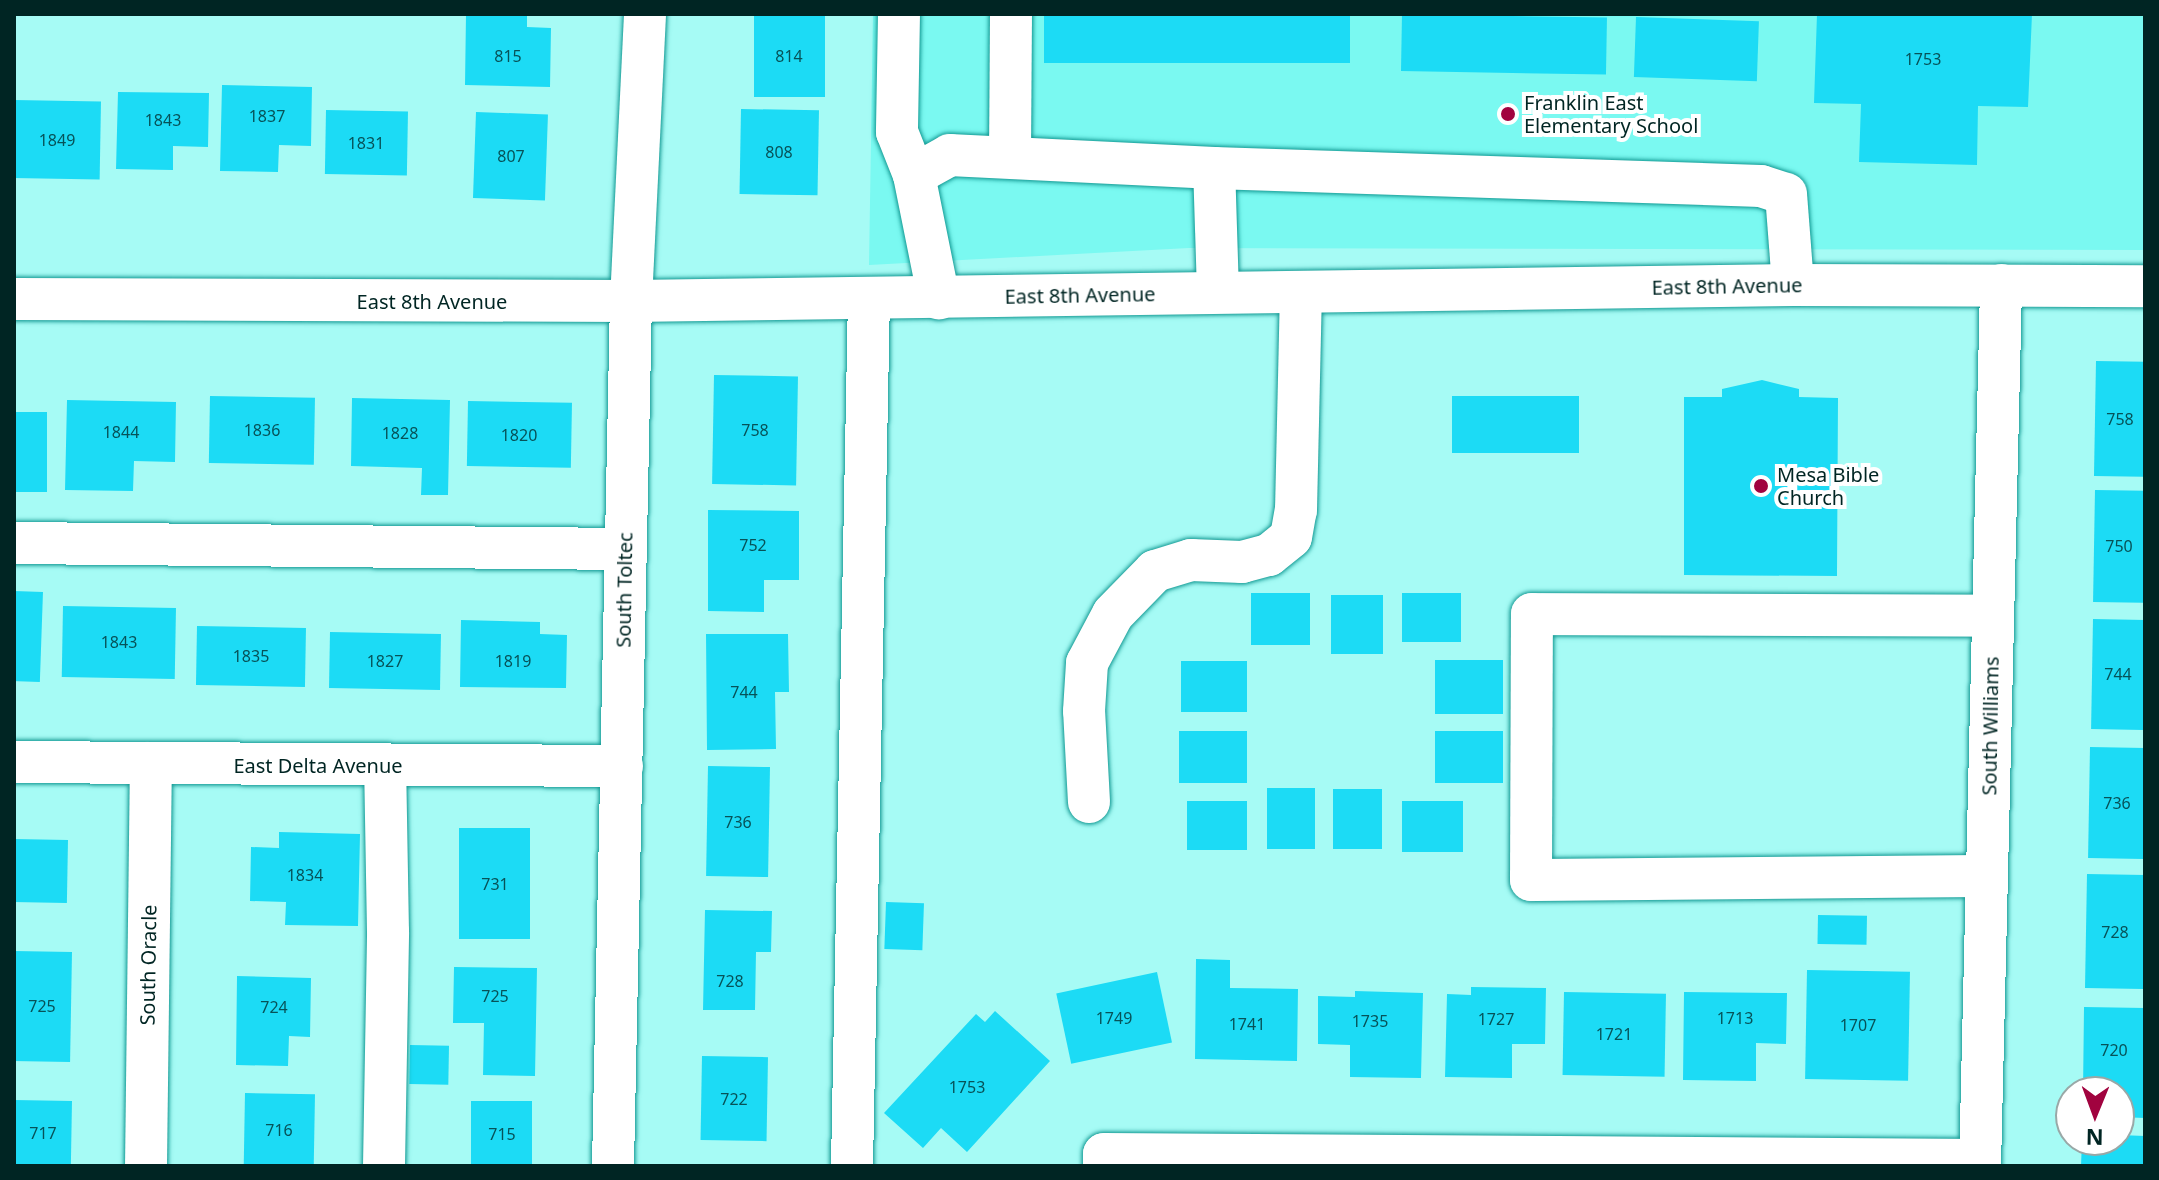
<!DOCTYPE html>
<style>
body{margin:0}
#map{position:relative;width:2159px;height:1180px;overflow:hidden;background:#a6fbf5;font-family:"Noto Sans",sans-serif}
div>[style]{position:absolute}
.built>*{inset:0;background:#7af9f1}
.building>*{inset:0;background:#1cdbf5;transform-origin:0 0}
.roads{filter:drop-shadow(0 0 2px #129993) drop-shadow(0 0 2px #129993)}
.minor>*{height:42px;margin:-21px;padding:0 21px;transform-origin:21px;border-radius:21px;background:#fff}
.dots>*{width:22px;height:22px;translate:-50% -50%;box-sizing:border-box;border:4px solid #fff;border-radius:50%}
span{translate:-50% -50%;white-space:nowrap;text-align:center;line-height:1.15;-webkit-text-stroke:8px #fff;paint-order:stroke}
.number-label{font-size:16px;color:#075258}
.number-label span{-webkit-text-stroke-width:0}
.poi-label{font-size:20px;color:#002523}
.left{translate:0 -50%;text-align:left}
.street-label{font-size:20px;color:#002523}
.frame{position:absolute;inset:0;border:16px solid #002523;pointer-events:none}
.north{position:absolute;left:2055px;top:1076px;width:80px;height:80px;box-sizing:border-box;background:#fff;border:2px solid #99a8a7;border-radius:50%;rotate:181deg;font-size:22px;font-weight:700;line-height:32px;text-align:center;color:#002523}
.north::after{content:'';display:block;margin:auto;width:28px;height:36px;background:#a1033f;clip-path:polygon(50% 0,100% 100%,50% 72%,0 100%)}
</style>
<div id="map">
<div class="built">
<div style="clip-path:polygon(873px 14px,2145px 14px,2145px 250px,1189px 248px,869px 265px)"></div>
</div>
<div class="building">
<div style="clip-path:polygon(466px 14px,527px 14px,527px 27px,551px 28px,550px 87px,465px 85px)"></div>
<div style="left:754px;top:14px;width:71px;height:83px"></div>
<div style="left:1044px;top:14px;width:306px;height:49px"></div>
<div style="left:1402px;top:14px;width:205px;height:57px;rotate:1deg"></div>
<div style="clip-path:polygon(1817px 14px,2032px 14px,2028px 107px,1978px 106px,1977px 165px,1859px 162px,1861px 104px,1814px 103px)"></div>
<div style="left:1636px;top:17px;width:123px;height:60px;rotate:2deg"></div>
<div style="clip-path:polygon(222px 85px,312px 87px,311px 146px,279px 145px,278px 172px,220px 171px)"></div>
<div style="clip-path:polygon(118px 92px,209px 93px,208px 147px,173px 146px,173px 170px,116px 169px)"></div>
<div style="left:14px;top:100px;width:87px;height:78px;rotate:1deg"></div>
<div style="left:741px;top:109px;width:78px;height:85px;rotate:1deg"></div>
<div style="left:326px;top:110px;width:82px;height:64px;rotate:1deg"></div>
<div style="left:476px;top:112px;width:72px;height:86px;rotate:2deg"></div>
<div style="left:2096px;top:361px;width:49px;height:115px;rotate:1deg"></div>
<div style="left:714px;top:375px;width:84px;height:109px;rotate:1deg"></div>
<div style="clip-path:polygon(1762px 380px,1799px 389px,1799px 397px,1838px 398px,1837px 576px,1684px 575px,1684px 397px,1722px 397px,1722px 389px)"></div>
<div style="left:210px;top:396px;width:105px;height:67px;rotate:1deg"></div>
<div style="left:1452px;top:396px;width:127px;height:57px"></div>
<div style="clip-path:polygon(352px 398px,450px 400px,448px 495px,421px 495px,422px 468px,351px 466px)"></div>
<div style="clip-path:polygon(67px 400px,176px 402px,175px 462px,134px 461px,133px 491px,65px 490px)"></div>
<div style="left:468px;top:401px;width:104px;height:65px;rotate:1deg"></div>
<div style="left:14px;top:412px;width:33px;height:80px"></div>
<div style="left:2095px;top:490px;width:50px;height:112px;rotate:1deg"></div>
<div style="clip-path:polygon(708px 510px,799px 511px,799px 580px,764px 580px,764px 612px,708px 611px)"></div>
<div style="left:14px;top:591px;width:29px;height:90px;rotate:2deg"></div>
<div style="left:1251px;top:593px;width:59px;height:52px"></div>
<div style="left:1402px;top:593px;width:59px;height:49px"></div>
<div style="left:1383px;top:595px;width:59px;height:52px;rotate:90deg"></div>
<div style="left:63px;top:606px;width:113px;height:71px;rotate:1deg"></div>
<div style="left:2093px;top:619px;width:52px;height:110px;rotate:1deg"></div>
<div style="clip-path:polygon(461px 620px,540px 622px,540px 634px,567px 635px,566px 688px,460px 687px)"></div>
<div style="left:197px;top:626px;width:109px;height:59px;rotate:1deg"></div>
<div style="left:330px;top:632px;width:111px;height:56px;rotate:1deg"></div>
<div style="clip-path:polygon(706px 634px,788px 634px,789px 692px,775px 692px,776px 749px,707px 750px)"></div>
<div style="left:1435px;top:660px;width:68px;height:54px"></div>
<div style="left:1181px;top:661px;width:66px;height:51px"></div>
<div style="left:1179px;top:731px;width:68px;height:52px"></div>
<div style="left:1435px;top:731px;width:68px;height:52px"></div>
<div style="left:2090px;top:747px;width:55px;height:111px;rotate:1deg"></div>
<div style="left:708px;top:766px;width:62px;height:110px;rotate:1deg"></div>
<div style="left:1267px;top:788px;width:48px;height:61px"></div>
<div style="left:1333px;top:789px;width:49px;height:60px"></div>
<div style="left:1247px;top:801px;width:49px;height:60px;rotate:90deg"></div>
<div style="left:1463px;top:801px;width:51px;height:61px;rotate:90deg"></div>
<div style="left:459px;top:828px;width:71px;height:111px"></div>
<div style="clip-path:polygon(279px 832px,360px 834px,358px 926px,285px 925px,286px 902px,250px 901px,251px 847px,279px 848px)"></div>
<div style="left:14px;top:839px;width:54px;height:63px;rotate:1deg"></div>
<div style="left:2087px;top:874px;width:58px;height:114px;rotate:1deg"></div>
<div style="left:886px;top:902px;width:38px;height:47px;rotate:2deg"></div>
<div style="clip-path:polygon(705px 910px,772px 911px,771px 952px,756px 952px,755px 1010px,703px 1010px)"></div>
<div style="left:1818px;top:915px;width:49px;height:29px;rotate:1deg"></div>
<div style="left:14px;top:951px;width:58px;height:110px;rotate:1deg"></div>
<div style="clip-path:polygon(1196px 959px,1230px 960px,1230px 988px,1298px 989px,1297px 1061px,1195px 1059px)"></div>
<div style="clip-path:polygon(454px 967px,537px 968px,535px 1076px,483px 1075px,484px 1023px,453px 1023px)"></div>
<div style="left:1807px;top:970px;width:103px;height:109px;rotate:1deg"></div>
<div style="left:1157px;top:972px;width:72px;height:103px;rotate:78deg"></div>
<div style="clip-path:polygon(237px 976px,311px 978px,310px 1037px,289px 1036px,288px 1066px,236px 1065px)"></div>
<div style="clip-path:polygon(1471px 987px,1546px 988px,1545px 1044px,1512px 1044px,1512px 1078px,1445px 1077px,1447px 994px,1471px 995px)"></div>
<div style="clip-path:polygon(1355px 991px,1423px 993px,1421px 1078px,1350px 1077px,1350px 1045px,1318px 1044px,1318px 996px,1355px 997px)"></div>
<div style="left:1564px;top:992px;width:102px;height:83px;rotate:1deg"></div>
<div style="clip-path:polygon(1684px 992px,1787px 993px,1786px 1044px,1756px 1043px,1756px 1081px,1683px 1080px)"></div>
<div style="clip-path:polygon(2084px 1007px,2145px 1008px,2145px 1118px,2119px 1117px,2119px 1092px,2083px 1092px)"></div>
<div style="clip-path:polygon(995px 1011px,1050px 1061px,967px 1152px,941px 1128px,923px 1148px,884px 1113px,976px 1014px,985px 1022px)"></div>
<div style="left:410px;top:1045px;width:39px;height:39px;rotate:1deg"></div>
<div style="left:702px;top:1056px;width:66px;height:84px;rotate:1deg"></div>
<div style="left:245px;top:1093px;width:70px;height:73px;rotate:1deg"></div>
<div style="left:14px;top:1100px;width:58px;height:66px;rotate:1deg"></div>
<div style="left:471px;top:1101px;width:61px;height:65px"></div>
<div style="clip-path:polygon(2119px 1135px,2145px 1136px,2145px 1166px,2081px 1166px,2082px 1140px,2119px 1140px)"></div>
</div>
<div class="roads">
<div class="minor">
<div style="left:899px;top:14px;width:118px;rotate:91deg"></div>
<div style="left:897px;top:132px;width:46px;rotate:68.4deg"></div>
<div style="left:914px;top:175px;width:126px;rotate:78.6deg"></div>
<div style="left:1010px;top:157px;width:143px;rotate:-89.6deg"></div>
<div style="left:914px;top:175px;width:41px;rotate:-29.1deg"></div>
<div style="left:950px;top:155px;width:264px;rotate:2.8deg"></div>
<div style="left:1218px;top:292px;width:124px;rotate:-91.8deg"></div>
<div style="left:1214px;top:168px;width:547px;rotate:1.88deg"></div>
<div style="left:1761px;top:186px;width:26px;rotate:18deg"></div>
<div style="left:1786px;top:194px;width:91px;rotate:85.6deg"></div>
<div style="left:14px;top:299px;width:617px;rotate:0.19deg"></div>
<div style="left:631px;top:301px;width:1162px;rotate:-0.79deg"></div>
<div style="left:1793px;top:285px;width:352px;rotate:0.2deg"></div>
<div style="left:14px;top:543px;width:610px;rotate:0.56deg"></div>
<div style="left:14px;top:762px;width:608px;rotate:0.38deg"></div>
<div style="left:1089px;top:802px;width:91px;rotate:-93.1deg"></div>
<div style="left:1084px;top:711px;width:48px;rotate:-86.4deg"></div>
<div style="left:1087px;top:663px;width:55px;rotate:-62deg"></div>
<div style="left:1113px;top:614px;width:60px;rotate:-45.7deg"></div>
<div style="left:1155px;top:571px;width:38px;rotate:-17deg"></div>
<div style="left:1191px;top:560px;width:51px;rotate:2.2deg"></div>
<div style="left:1242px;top:562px;width:28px;rotate:-15deg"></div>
<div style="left:1269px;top:555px;width:28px;rotate:-39deg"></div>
<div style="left:1291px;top:537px;width:27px;rotate:-80deg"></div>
<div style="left:1296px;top:510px;width:217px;rotate:-88.7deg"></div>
<div style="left:1986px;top:876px;width:455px;rotate:179.5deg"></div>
<div style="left:1531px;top:880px;width:266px;rotate:-89.8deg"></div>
<div style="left:1532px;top:614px;width:460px;rotate:0.2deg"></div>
<div style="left:146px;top:1166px;width:403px;rotate:-89.3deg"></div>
<div style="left:384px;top:1166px;width:234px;rotate:-89deg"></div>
<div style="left:388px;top:932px;width:167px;rotate:-91deg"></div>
<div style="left:613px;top:1166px;width:865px;rotate:-88.81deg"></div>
<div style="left:631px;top:301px;width:287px;rotate:-87.2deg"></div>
<div style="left:852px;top:1166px;width:866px;rotate:-88.88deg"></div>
<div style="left:1104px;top:1166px;width:12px;rotate:-90deg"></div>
<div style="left:1104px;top:1154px;width:876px;rotate:0.39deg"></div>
<div style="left:1980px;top:1166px;width:881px;rotate:-88.63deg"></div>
</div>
</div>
<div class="dots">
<div style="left:1508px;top:114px;background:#a1033f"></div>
<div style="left:1761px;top:486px;background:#a1033f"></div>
</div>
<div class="number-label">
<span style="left:508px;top:56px">815</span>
<span style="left:789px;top:56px">814</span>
<span style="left:1923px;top:59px">1753</span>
<span style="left:267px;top:116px">1837</span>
<span style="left:163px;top:120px">1843</span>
<span style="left:57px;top:140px">1849</span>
<span style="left:366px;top:143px">1831</span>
<span style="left:779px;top:152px">808</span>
<span style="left:511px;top:156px">807</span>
<span style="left:2120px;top:419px">758</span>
<span style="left:262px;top:430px">1836</span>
<span style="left:755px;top:430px">758</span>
<span style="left:121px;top:432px">1844</span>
<span style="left:400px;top:433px">1828</span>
<span style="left:519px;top:435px">1820</span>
<span style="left:753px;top:545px">752</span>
<span style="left:2119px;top:546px">750</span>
<span style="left:119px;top:642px">1843</span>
<span style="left:251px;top:656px">1835</span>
<span style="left:385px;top:661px">1827</span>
<span style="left:513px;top:661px">1819</span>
<span style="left:2118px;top:674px">744</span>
<span style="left:744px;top:692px">744</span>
<span style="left:2117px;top:803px">736</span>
<span style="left:738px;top:822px">736</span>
<span style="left:305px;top:875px">1834</span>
<span style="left:495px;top:884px">731</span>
<span style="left:2115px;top:932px">728</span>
<span style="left:730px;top:981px">728</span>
<span style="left:495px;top:996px">725</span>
<span style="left:42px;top:1006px">725</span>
<span style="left:274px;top:1007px">724</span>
<span style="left:1114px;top:1018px">1749</span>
<span style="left:1735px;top:1018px">1713</span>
<span style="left:1496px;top:1019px">1727</span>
<span style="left:1370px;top:1021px">1735</span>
<span style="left:1247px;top:1024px">1741</span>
<span style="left:1858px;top:1025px">1707</span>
<span style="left:1614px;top:1034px">1721</span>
<span style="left:2114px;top:1050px">720</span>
<span style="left:967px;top:1087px">1753</span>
<span style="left:734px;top:1099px">722</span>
<span style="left:279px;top:1130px">716</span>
<span style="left:43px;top:1133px">717</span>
<span style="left:502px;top:1134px">715</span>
</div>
<div class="poi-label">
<span class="left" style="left:1524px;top:114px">Franklin East<br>Elementary School</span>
<span class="left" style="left:1777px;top:486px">Mesa Bible<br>Church</span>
</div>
<div class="street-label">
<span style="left:1727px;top:286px;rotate:-1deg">East 8th Avenue</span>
<span style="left:1080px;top:295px;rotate:-1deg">East 8th Avenue</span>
<span style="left:432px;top:301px">East 8th Avenue</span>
<span style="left:624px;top:590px;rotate:-89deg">South Toltec</span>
<span style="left:1990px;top:726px;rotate:-89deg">South Williams</span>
<span style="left:318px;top:765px">East Delta Avenue</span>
<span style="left:148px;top:965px;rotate:-89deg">South Oracle</span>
</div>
<div class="frame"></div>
<div class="north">N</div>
</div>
